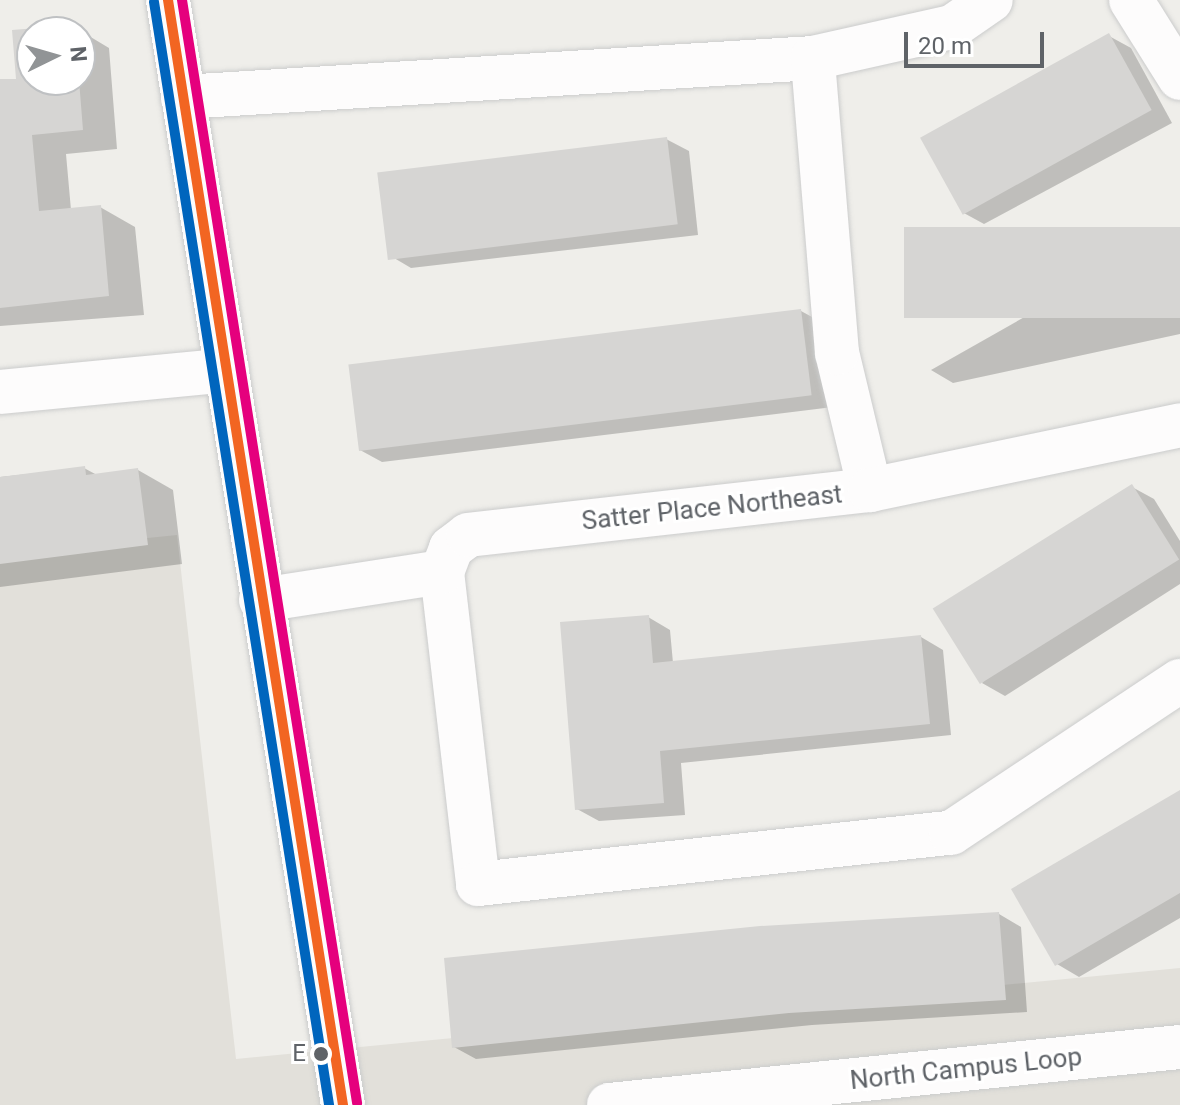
<!DOCTYPE html>
<style>
body{margin:0}
#map{position:relative;width:1180px;height:1105px;overflow:hidden;background:#efeeea;font-family:Roboto,sans-serif}
div>[style]{position:absolute}
.education>*{inset:0;background:#e2e0da}
.shadow>*{inset:0;background:#0003}
.building>*{inset:0;background:#d6d5d3;transform-origin:0 0}
.roads{filter:drop-shadow(0 0 2px #cbcccc) drop-shadow(0 0 2px #cbcccc)}
.minor>*{height:44px;margin:-22px;padding:0 22px;transform-origin:22px;border-radius:22px;background:#fdfcfc}
.bus-1>*{height:10px;margin:-5px;padding:0 5px;transform-origin:5px;border-radius:5px;background:#f26522}
.bus-2>*{height:10px;margin:-5px;padding:0 5px;transform-origin:5px;border-radius:5px;background:#0065bd}
.bus-3>*{height:10px;margin:-5px;padding:0 5px;transform-origin:5px;border-radius:5px;background:#e5007d}
.dots>*{width:22px;height:22px;translate:-50% -50%;box-sizing:border-box;border:4px solid #fff;border-radius:50%}
span{translate:-50% -50%;white-space:nowrap;text-align:center;line-height:1.15;-webkit-text-stroke:6px #fff;paint-order:stroke}
.bus-label{font-size:24px;color:#5f6368}
.right{translate:-100% -50%;text-align:right}
.street-label{font-size:26px;color:#5f6368}
.north{position:absolute;left:16px;top:16px;width:80px;height:80px;box-sizing:border-box;background:#fff;border:2px solid #bfc1c3;border-radius:50%;rotate:85deg;font-size:22px;font-weight:700;line-height:32px;text-align:center;color:#5f6368}
.north::after{content:'';display:block;margin:auto;width:28px;height:36px;background:#919496;clip-path:polygon(50% 0,100% 100%,50% 72%,0 100%)}
.scale{position:absolute;left:904px;top:32px;width:140px;height:36px;box-sizing:border-box;border:4px solid #5f6368;border-top:0;padding-left:10px;font-size:24px;line-height:28px;white-space:nowrap;color:#5f6368;-webkit-text-stroke:6px #fff;paint-order:stroke}
</style>
<div id="map">
<div class="education">
<div style="clip-path:polygon(177px 535px,236px 1059px,1180px 968px,1180px 1105px,0 1105px,0 553px)"></div>
</div>
<div class="shadow">
<div style="clip-path:polygon(evenodd,74px 27px,109px 48px,117px 149px,66px 154px,71px 210px,100px 207px,135px 227px,144px 315px,0 326px,0 100px,19px 99px,14px 32px,74px 27px,32px 32px,80px 32px,80px 80px,32px 80px,32px 32px)"></div>
<div style="clip-path:polygon(1109px 36px,1131px 48px,1172px 123px,984px 224px,962px 212px)"></div>
<div style="clip-path:polygon(666px 139px,689px 151px,698px 235px,411px 268px,389px 255px)"></div>
<div style="clip-path:polygon(1180px 229px,1180px 334px,953px 383px,931px 370px)"></div>
<div style="clip-path:polygon(801px 311px,823px 323px,833px 407px,382px 462px,360px 450px)"></div>
<div style="clip-path:polygon(84px 468px,97px 475px,138px 470px,173px 490px,182px 564px,0 587px,0 477px)"></div>
<div style="clip-path:polygon(1132px 487px,1154px 499px,1180px 541px,1180px 584px,1005px 696px,982px 683px)"></div>
<div style="clip-path:polygon(648px 617px,670px 630px,673px 663px,921px 637px,943px 650px,951px 735px,681px 763px,685px 815px,599px 821px,577px 809px)"></div>
<div style="clip-path:polygon(1180px 792px,1180px 918px,1079px 977px,1057px 964px)"></div>
<div style="clip-path:polygon(999px 914px,1021px 927px,1027px 1012px,812px 1025px,476px 1059px,454px 1047px)"></div>
</div>
<div class="building">
<div style="clip-path:polygon(75px 25px,75px 32px,32px 32px,32px 80px,79px 80px,83px 130px,32px 135px,39px 211px,101px 205px,109px 296px,0 308px,0 79px,16px 79px,12px 30px)"></div>
<div style="left:1109px;top:33px;width:88px;height:216px;rotate:61deg"></div>
<div style="left:667px;top:137px;width:88px;height:292px;rotate:83deg"></div>
<div style="left:1180px;top:227px;width:91px;height:276px;rotate:90deg"></div>
<div style="left:801px;top:309px;width:87px;height:456px;rotate:83deg"></div>
<div style="clip-path:polygon(85px 466px,86px 475px,138px 468px,148px 545px,0 564px,0 477px)"></div>
<div style="left:1132px;top:484px;width:89px;height:235px;rotate:58deg"></div>
<div style="clip-path:polygon(649px 615px,653px 663px,921px 635px,930px 724px,660px 751px,664px 803px,575px 810px,560px 622px)"></div>
<div style="clip-path:polygon(1180px 790px,1180px 893px,1055px 966px,1011px 889px)"></div>
<div style="clip-path:polygon(999px 912px,1006px 1000px,789px 1013px,452px 1048px,444px 958px,760px 926px)"></div>
</div>
<div class="roads">
<div class="minor">
<div style="left:168px;top:0;width:1119px;rotate:81deg"></div>
<div style="left:1131px;top:0;width:92px;rotate:57.9deg"></div>
<div style="left:183px;top:97px;width:631px;rotate:-3.54deg"></div>
<div style="left:0;top:392px;width:228px;rotate:-5.5deg"></div>
<div style="left:870px;top:490px;width:141px;rotate:-103.5deg"></div>
<div style="left:837px;top:353px;width:296px;rotate:-94.7deg"></div>
<div style="left:813px;top:58px;width:142px;rotate:-12.6deg"></div>
<div style="left:952px;top:27px;width:47px;rotate:-34.7deg"></div>
<div style="left:442px;top:572px;width:314px;rotate:83.4deg"></div>
<div style="left:478px;top:884px;width:476px;rotate:-6.2deg"></div>
<div style="left:951px;top:833px;width:275px;rotate:-33.6deg"></div>
<div style="left:261px;top:600px;width:183px;rotate:-8.8deg"></div>
<div style="left:442px;top:572px;width:26px;rotate:-69deg"></div>
<div style="left:451px;top:548px;width:21px;rotate:-37deg"></div>
<div style="left:468px;top:535px;width:405px;rotate:-6.4deg"></div>
<div style="left:870px;top:490px;width:317px;rotate:-11.8deg"></div>
<div style="left:609px;top:1105px;width:574px;rotate:-5.8deg"></div>
</div>
</div>
<div class="bus-1">
<div style="left:168px;top:0;width:1119px;rotate:81deg"></div>
</div>
<div class="bus-2">
<div style="left:154px;top:2px;width:1117px;rotate:80.98deg"></div>
</div>
<div class="bus-3">
<div style="left:182px;top:0;width:1117px;rotate:80.98deg"></div>
</div>
<div class="dots">
<div style="left:321px;top:1054px;background:#5f6368"></div>
</div>
<div class="bus-label">
<span class="right" style="left:306px;top:1054px">E</span>
</div>
<div class="street-label">
<span style="left:712px;top:508px;rotate:-6deg">Satter Place Northeast</span>
<span style="left:966px;top:1069px;rotate:-6deg">North Campus Loop</span>
</div>
<div class="north">N</div>
<div class="scale">20 m</div>
</div>
